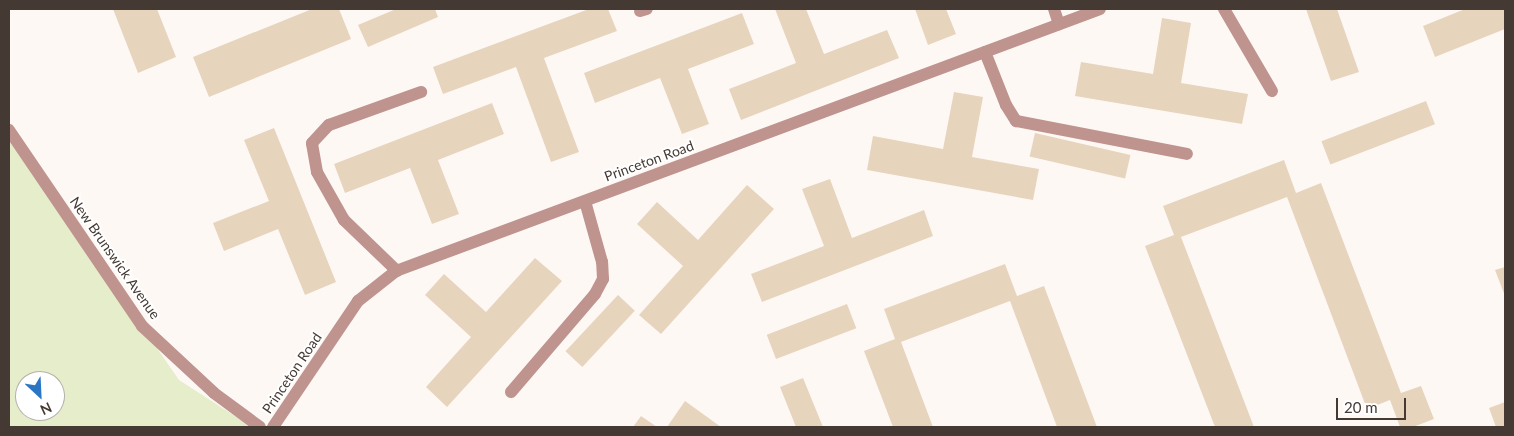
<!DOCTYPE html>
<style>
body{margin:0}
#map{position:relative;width:1514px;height:436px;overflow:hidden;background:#fef8f5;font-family:Lato,sans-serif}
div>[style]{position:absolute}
.green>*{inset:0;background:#e6edca}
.building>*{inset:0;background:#e7d4bd;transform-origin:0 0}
.minor>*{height:12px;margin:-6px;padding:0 6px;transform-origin:6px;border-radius:6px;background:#bf938e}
span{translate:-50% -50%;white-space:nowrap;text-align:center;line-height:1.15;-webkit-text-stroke:4px #fff;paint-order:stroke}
.street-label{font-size:14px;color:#443a33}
.frame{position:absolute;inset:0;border:10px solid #443a33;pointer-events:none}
.north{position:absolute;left:15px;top:371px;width:50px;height:50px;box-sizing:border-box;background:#fff;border:1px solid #b4b0ad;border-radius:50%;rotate:155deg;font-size:14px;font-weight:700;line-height:20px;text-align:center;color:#443a33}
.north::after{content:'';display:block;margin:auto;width:18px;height:22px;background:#2b75c5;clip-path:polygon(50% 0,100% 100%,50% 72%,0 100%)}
.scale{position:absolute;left:1336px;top:398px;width:70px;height:22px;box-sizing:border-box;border:2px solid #443a33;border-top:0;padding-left:6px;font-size:15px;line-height:18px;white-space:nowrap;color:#443a33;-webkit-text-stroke:4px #fff;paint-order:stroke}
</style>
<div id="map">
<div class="green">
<div style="clip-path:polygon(evenodd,9px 134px,179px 380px,252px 427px,9px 427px,9px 134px,25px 381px,55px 381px,55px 411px,25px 411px,25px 381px)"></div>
</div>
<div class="building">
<div style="clip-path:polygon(113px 9px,157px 9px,176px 57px,138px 73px)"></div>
<div style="clip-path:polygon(312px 9px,339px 9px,351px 39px,209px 97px,193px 57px)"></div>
<div style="clip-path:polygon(396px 9px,435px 9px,438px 17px,368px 47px,358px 25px)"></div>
<div style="clip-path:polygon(589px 9px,608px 9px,617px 31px,544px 58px,579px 152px,551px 162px,516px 67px,443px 94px,433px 67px)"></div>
<div style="clip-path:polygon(775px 9px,806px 9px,824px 54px,887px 30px,899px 58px,741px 120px,729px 89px,796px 63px)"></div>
<div style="clip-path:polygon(915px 9px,946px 9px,956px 34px,928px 45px)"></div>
<div style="clip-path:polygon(1306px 9px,1337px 9px,1359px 72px,1331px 81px)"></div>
<div style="clip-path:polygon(1465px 9px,1505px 9px,1505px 29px,1435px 57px,1423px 26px)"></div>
<div style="clip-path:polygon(742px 13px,754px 44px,688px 69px,709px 124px,682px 134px,660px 78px,595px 103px,584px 73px)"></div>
<div style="clip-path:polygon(1162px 18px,1191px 23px,1181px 83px,1248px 94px,1242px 124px,1075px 96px,1081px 62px,1153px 74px)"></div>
<div style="clip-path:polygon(954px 92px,983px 97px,972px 157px,1039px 169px,1033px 200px,867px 170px,873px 136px,943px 149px)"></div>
<div style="left:1426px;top:101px;width:25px;height:112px;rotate:69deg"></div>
<div style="clip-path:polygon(492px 103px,504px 134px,438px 160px,459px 214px,432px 224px,410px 168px,345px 193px,334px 164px)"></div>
<div style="clip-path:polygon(274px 128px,336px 282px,305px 295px,278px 229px,224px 251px,213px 223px,269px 201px,244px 140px)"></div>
<div style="left:1035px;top:133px;width:98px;height:24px;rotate:13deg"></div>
<div style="clip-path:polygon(1284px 160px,1296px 193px,1321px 183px,1401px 393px,1421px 386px,1434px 419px,1413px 427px,1400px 427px,1390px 400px,1367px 409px,1287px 197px,1181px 237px,1254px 427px,1215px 427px,1145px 246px,1174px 235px,1163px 206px)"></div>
<div style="clip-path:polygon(830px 179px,852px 238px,924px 210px,933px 236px,762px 302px,751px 274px,824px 246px,802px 189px)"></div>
<div style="clip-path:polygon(747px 185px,774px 209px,661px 334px,639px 315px,683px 266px,637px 224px,657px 202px,698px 240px)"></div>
<div style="clip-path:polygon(535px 258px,562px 281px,447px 407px,426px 387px,471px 337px,425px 295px,444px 274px,486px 312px)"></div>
<div style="clip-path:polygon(1005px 264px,1017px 296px,1044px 286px,1097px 427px,1057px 427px,1010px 301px,901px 342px,933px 427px,893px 427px,864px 351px,895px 339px,884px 309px)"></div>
<div style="clip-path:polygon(1505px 267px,1505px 296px,1495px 270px)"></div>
<div style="left:618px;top:295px;width:23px;height:77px;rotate:43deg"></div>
<div style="left:847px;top:304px;width:26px;height:86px;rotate:69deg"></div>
<div style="clip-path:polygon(803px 378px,823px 427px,796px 427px,780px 387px)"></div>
<div style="clip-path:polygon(685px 401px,721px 427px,667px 427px)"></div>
<div style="clip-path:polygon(1505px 402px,1505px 427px,1496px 427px,1489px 408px)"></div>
<div style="clip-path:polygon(641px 416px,657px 427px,633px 427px)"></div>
</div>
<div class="minor">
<div style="left:1054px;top:9px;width:16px;rotate:72deg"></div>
<div style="left:1224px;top:9px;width:95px;rotate:59.7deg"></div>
<div style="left:640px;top:11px;width:7px;rotate:-16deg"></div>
<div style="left:985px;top:52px;width:57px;rotate:68.4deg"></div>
<div style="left:1006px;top:105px;width:19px;rotate:58deg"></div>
<div style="left:1016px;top:121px;width:174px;rotate:10.9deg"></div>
<div style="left:9px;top:130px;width:237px;rotate:55.8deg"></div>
<div style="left:142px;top:326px;width:98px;rotate:42.9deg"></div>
<div style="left:214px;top:393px;width:57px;rotate:36.5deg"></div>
<div style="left:397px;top:271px;width:74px;rotate:-136.1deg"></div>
<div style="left:344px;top:220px;width:55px;rotate:-119.4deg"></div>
<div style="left:317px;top:172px;width:29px;rotate:-100deg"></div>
<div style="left:312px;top:143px;width:25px;rotate:-47deg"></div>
<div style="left:329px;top:125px;width:98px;rotate:-19.7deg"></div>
<div style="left:511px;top:392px;width:129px;rotate:-49.4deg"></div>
<div style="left:595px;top:294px;width:17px;rotate:-62deg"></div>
<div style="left:603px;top:279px;width:17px;rotate:-93deg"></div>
<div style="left:602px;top:262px;width:63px;rotate:-105.6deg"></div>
<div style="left:273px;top:427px;width:152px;rotate:-56deg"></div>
<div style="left:358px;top:301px;width:48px;rotate:-38.3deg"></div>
<div style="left:396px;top:271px;width:751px;rotate:-20.41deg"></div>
</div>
<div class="street-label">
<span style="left:649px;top:161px;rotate:-20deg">Princeton Road</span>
<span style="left:115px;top:258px;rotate:55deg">New Brunswick Avenue</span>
<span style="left:292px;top:373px;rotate:-56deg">Princeton Road</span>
</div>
<div class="frame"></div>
<div class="north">N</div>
<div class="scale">20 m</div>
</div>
